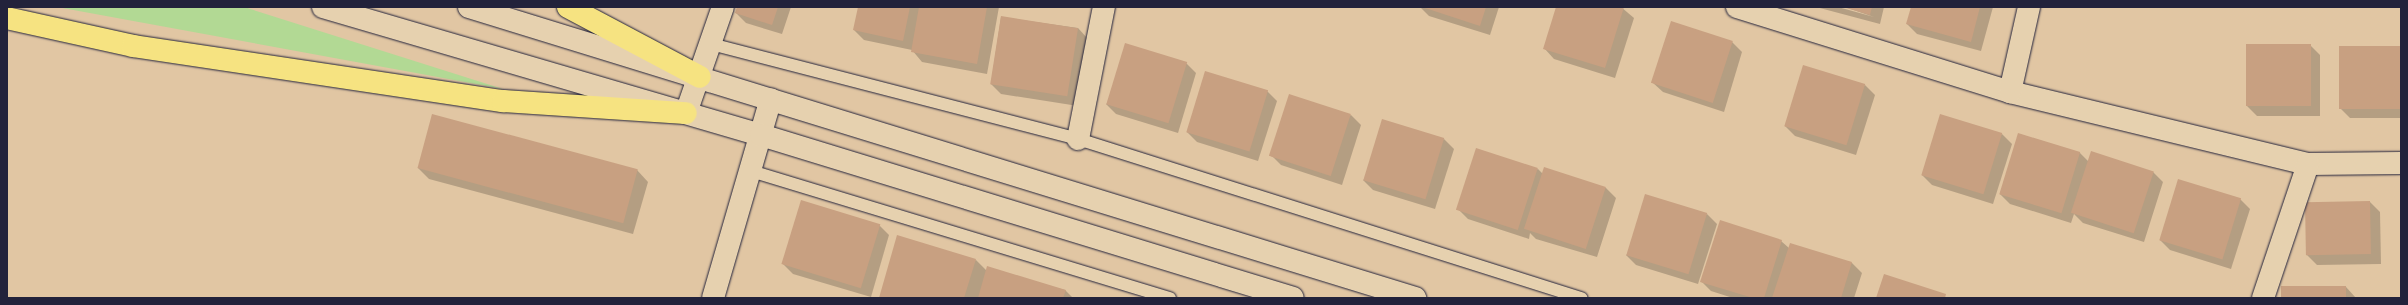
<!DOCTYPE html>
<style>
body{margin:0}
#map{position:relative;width:2408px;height:305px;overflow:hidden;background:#e1c6a3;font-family:Sriracha,sans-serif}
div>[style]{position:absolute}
.green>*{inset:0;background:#b2d994}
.shadow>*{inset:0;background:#0003}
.building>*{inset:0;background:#c8a081;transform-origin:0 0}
.roads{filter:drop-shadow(0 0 1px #22223b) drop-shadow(0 0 1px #22223b)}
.service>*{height:12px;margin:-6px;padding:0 6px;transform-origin:6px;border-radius:6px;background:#e6d1af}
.minor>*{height:22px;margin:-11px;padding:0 11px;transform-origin:11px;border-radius:11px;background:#e6d1af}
.secondary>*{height:22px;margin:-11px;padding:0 11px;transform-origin:11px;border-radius:11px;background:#e6d1af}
.trunk>*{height:22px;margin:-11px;padding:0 11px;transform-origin:11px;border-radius:11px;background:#f6e381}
span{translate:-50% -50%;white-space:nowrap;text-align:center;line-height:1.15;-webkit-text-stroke:3px #e6d1af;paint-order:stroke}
.frame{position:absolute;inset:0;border:8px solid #22223b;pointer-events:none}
</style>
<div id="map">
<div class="green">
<div style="clip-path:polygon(57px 7px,244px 7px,503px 89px)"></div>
</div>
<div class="shadow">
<div style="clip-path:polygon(738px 7px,791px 7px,782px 34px,746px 23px,736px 13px)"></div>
<div style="clip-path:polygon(859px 7px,999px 7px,987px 74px,922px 62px,912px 50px,864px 40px,854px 30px)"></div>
<div style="clip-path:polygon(1420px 7px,1499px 7px,1490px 35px,1429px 16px)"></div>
<div style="clip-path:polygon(1557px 7px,1621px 7px,1634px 18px,1615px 78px,1554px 59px,1544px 48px)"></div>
<div style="clip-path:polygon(1816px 7px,1838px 7px,1874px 17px,1845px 7px,1884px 7px,1880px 24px)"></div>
<div style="clip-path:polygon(1912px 7px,1993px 7px,1981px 51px,1917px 34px,1907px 24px)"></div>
<div style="clip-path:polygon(1001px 17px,1078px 28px,1088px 39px,1078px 106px,1001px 94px,991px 84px)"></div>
<div style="clip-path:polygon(1732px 42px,1742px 52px,1724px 112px,1663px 92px,1652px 82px)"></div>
<div style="clip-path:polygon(2310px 45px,2320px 55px,2320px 116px,2257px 116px,2247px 106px)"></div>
<div style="clip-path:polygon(2401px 47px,2401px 118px,2350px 118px,2340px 108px)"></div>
<div style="clip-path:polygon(1186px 63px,1196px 73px,1178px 133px,1116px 114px,1106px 104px)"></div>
<div style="clip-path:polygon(1865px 85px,1875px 95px,1856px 155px,1795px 136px,1785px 126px)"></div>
<div style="clip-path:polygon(1267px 91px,1277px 101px,1258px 161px,1197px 142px,1187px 132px)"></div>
<div style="clip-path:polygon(1351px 115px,1361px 125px,1342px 185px,1281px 165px,1271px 155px)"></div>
<div style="clip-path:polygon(2002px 134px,2012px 144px,1993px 204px,1932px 185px,1922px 175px)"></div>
<div style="clip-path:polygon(2019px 134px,2080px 153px,2089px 162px,2153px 172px,2163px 182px,2144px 242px,2083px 223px,2074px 214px,2071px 223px,2010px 204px,2000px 194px)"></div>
<div style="clip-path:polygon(1444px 139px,1454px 149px,1435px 209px,1373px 190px,1363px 180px)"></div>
<div style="clip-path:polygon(418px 168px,637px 170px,648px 182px,633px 234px,429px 179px)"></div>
<div style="clip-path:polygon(1538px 169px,1543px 174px,1606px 188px,1616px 198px,1597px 257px,1536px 239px,1530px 233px,1529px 239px,1468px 219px,1458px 209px)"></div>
<div style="clip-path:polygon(2240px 199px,2250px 209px,2231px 269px,2170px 250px,2160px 240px)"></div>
<div style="clip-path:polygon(2370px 202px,2380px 212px,2381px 264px,2317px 265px,2307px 255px)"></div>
<div style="clip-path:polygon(1707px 214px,1717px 224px,1698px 284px,1636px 265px,1626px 255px)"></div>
<div style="clip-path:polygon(879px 225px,889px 235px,871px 297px,793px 274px,783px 264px)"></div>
<div style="clip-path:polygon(1781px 241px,1789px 248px,1852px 263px,1862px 273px,1854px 298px,1733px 298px,1711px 291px,1701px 281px)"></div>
<div style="clip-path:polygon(976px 260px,987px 271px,1065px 290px,1073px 298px,880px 298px)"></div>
<div style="clip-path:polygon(2346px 287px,2356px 298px,2282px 298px)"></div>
</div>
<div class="building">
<div style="clip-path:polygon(737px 7px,778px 7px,772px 25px,735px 13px)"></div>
<div style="clip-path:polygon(858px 7px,910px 7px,903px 41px,853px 30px)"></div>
<div style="clip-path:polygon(919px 7px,987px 7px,977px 64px,911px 52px)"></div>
<div style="clip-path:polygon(1422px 7px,1486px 7px,1480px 26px)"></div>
<div style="clip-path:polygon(1556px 7px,1624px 7px,1605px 68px,1543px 49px)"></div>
<div style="clip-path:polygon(1843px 7px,1872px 7px,1870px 15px)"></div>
<div style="clip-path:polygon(1911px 7px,1980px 7px,1971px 42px,1906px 24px)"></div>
<div style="left:1001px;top:16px;width:78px;height:69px;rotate:9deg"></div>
<div style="left:1671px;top:21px;width:65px;height:65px;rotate:18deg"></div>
<div style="left:1125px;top:43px;width:65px;height:64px;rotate:17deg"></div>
<div style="left:2246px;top:44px;width:65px;height:62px"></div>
<div style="left:2339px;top:46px;width:62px;height:63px"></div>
<div style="left:1803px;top:65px;width:65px;height:64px;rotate:17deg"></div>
<div style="left:1205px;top:71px;width:66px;height:64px;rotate:17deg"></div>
<div style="left:1289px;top:94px;width:65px;height:65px;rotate:18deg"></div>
<div style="left:432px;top:114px;width:213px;height:56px;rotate:15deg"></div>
<div style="left:1940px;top:114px;width:65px;height:64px;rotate:17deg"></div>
<div style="left:1382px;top:119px;width:65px;height:64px;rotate:17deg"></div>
<div style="left:2018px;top:133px;width:65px;height:64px;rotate:17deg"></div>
<div style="left:1476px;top:148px;width:65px;height:65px;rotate:18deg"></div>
<div style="left:2091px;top:151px;width:66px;height:65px;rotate:18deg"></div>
<div style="left:1544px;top:167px;width:65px;height:65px;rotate:18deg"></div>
<div style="left:2178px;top:179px;width:66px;height:64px;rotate:17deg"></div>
<div style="left:1645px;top:194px;width:65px;height:64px;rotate:17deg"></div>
<div style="left:801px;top:200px;width:83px;height:67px;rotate:17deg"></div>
<div style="left:2370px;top:201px;width:53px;height:65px;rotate:89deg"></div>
<div style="clip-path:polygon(1720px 220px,1782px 240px,1764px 298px,1753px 298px,1700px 282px)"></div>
<div style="clip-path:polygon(897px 235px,976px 259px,964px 298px,879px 298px)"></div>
<div style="clip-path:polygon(1790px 243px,1852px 262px,1841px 298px,1772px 298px)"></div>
<div style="clip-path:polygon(987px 266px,1066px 290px,1063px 298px,978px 298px)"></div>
<div style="clip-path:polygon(1884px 274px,1946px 294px,1945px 298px,1876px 298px)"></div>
<div style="left:2281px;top:286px;width:65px;height:12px"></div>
</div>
<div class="roads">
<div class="service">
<div style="left:711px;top:44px;width:379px;rotate:14.5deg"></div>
<div style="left:1078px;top:139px;width:528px;rotate:17.54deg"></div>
<div style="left:751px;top:171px;width:438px;rotate:16.9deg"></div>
</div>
<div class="minor">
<div style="left:1737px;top:7px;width:286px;rotate:17.3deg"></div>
<div style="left:2010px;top:92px;width:307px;rotate:13.6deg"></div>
<div style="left:2308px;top:164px;width:93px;rotate:-0.6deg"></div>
<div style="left:2010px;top:92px;width:87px;rotate:-77.4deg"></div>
<div style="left:686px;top:113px;width:112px;rotate:-70.8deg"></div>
<div style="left:1078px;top:139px;width:135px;rotate:-78.9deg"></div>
<div style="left:713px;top:298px;width:207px;rotate:-73.8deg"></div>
<div style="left:2263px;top:298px;width:141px;rotate:-71.4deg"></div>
</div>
<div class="secondary">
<div style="left:323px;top:7px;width:456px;rotate:16.3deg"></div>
<div style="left:761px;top:135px;width:556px;rotate:17.03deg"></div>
<div style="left:469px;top:7px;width:990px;rotate:17.1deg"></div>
</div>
<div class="trunk">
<div style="left:568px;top:7px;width:149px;rotate:27.9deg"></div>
<div style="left:7px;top:18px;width:129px;rotate:12.5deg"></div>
<div style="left:133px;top:46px;width:374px;rotate:8.5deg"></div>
<div style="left:503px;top:101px;width:183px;rotate:3.8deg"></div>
</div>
</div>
<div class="frame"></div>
</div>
